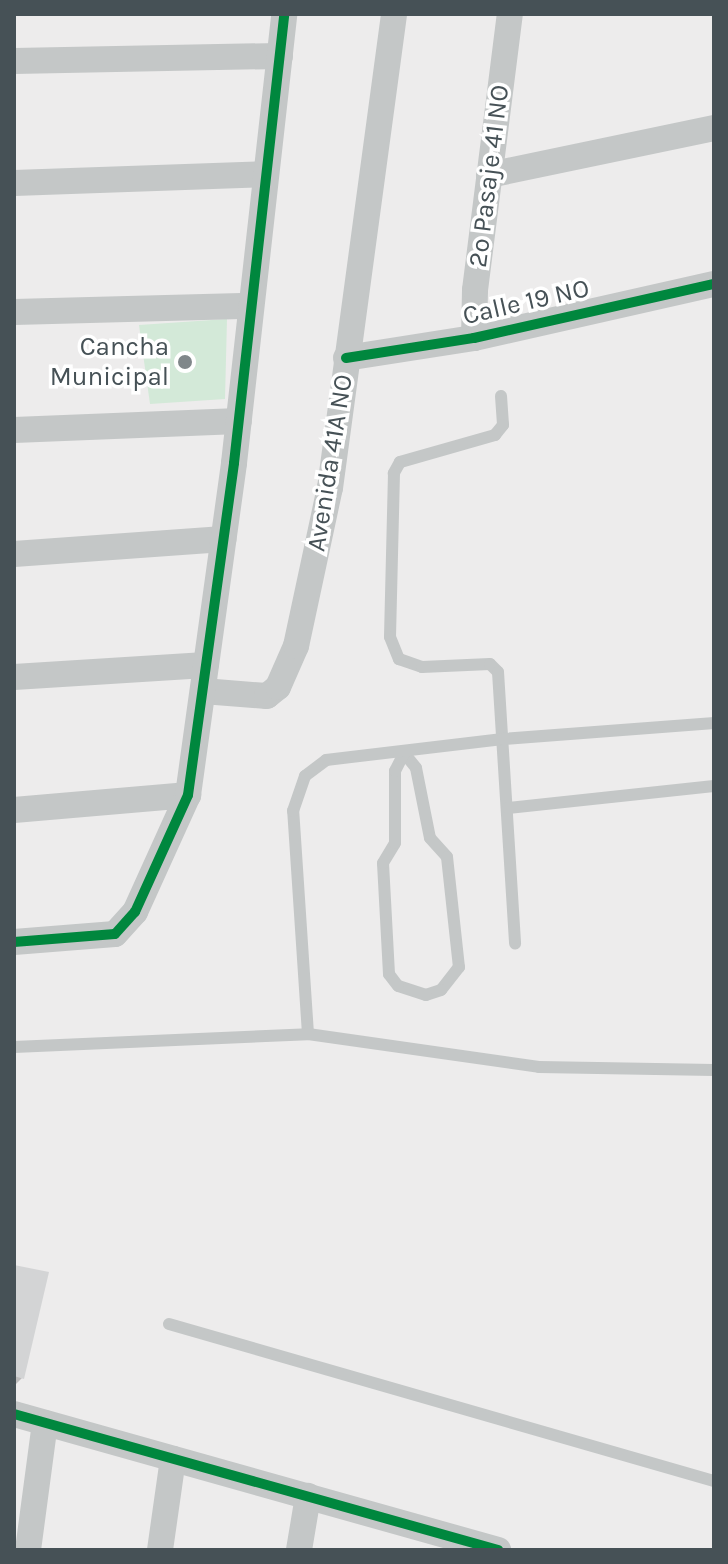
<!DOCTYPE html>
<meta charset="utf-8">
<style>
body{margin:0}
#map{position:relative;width:728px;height:1564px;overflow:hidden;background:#edecec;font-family:Karla,sans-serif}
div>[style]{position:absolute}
.green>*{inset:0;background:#d3e9d8}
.shadow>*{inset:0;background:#0003}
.building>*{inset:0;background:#d3d4d5}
.service>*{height:12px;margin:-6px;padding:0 6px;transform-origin:6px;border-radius:6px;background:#c4c7c7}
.minor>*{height:26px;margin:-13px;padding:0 13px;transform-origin:13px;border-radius:13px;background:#c4c7c7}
.cycleway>*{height:10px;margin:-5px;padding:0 5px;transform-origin:5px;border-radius:5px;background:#00873e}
.dots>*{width:22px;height:22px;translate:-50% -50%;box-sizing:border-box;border:4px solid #fff;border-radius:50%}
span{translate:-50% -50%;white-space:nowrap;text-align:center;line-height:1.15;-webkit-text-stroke:7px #fff;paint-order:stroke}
.street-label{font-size:26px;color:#465156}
.poi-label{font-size:26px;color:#465156}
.right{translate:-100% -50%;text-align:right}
.frame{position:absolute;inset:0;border:16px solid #465156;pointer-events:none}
</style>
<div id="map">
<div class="green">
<div style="clip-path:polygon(227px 319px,225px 399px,150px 404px,139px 325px)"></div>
</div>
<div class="shadow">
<div style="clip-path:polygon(14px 1267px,22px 1378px,14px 1386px)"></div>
</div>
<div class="building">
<div style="clip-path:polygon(14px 1265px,49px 1272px,24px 1379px,14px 1376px)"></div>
</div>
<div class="service">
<div style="left:501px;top:396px;width:29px;rotate:86deg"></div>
<div style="left:503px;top:425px;width:13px;rotate:129deg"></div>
<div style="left:495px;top:435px;width:99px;rotate:164.1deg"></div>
<div style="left:400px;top:462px;width:13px;rotate:119deg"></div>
<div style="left:394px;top:473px;width:164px;rotate:91.4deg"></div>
<div style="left:390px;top:637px;width:24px;rotate:68deg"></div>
<div style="left:399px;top:659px;width:24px;rotate:19deg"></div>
<div style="left:422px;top:667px;width:68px;rotate:-2.5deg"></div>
<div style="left:490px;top:664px;width:11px;rotate:45deg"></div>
<div style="left:498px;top:672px;width:272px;rotate:86.4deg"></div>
<div style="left:404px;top:753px;width:19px;rotate:51deg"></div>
<div style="left:416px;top:768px;width:71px;rotate:78.7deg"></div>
<div style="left:430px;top:838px;width:25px;rotate:48deg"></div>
<div style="left:447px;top:857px;width:111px;rotate:83.8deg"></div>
<div style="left:459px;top:967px;width:29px;rotate:128deg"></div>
<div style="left:441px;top:990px;width:16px;rotate:162deg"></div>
<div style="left:426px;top:995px;width:29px;rotate:-162deg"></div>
<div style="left:398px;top:986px;width:15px;rotate:-127deg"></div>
<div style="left:389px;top:974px;width:111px;rotate:-93.1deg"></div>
<div style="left:383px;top:863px;width:23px;rotate:-59deg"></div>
<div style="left:395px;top:843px;width:72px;rotate:-90deg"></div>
<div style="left:395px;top:771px;width:20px;rotate:-63deg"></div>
<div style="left:508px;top:808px;width:207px;rotate:-6.1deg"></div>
<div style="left:308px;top:1034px;width:224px;rotate:-93.8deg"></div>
<div style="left:293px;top:811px;width:37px;rotate:-71deg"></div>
<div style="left:305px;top:776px;width:26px;rotate:-37deg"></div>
<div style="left:326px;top:760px;width:178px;rotate:-6.8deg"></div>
<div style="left:503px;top:739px;width:212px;rotate:-4.3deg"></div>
<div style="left:14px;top:1047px;width:294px;rotate:-2.5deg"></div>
<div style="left:308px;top:1034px;width:233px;rotate:8.1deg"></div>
<div style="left:539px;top:1067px;width:175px;rotate:1deg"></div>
<div style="left:169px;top:1324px;width:567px;rotate:16.07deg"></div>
</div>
<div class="minor">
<div style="left:14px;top:61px;width:266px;rotate:-1.1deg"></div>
<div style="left:489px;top:175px;width:230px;rotate:-11.8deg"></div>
<div style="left:14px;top:183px;width:252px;rotate:-2deg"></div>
<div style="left:14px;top:312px;width:237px;rotate:-1.5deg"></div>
<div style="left:474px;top:338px;width:48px;rotate:-88.8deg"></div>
<div style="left:475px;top:290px;width:278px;rotate:-82.8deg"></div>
<div style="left:346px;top:358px;width:130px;rotate:-8.9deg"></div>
<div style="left:474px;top:338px;width:246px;rotate:-12.7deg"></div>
<div style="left:14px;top:430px;width:225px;rotate:-2.3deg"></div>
<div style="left:14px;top:554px;width:210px;rotate:-4.1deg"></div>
<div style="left:14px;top:677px;width:192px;rotate:-3.6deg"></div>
<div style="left:203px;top:691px;width:64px;rotate:4.5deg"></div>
<div style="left:267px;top:696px;width:14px;rotate:-39deg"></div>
<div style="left:278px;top:687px;width:45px;rotate:-66.3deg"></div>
<div style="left:296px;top:646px;width:162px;rotate:-77.9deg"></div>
<div style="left:330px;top:488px;width:478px;rotate:-82.3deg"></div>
<div style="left:14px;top:810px;width:175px;rotate:-4.9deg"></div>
<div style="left:14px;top:942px;width:101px;rotate:-4.5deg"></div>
<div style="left:115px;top:934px;width:30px;rotate:-48deg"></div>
<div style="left:135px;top:912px;width:128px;rotate:-65.6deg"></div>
<div style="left:188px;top:795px;width:335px;rotate:-82.1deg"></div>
<div style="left:234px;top:463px;width:452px;rotate:-83.6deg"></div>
<div style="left:14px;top:1414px;width:503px;rotate:15.69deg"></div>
<div style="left:28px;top:1550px;width:128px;rotate:-82.4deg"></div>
<div style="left:160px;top:1550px;width:92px;rotate:-81.9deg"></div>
<div style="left:299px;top:1550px;width:55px;rotate:-80.5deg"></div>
</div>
<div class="cycleway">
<div style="left:346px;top:358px;width:130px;rotate:-8.9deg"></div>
<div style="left:474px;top:338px;width:246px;rotate:-12.7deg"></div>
<div style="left:14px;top:942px;width:101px;rotate:-4.5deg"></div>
<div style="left:115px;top:934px;width:30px;rotate:-48deg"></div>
<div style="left:135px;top:912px;width:128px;rotate:-65.6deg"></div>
<div style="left:188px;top:795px;width:335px;rotate:-82.1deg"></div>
<div style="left:234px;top:463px;width:452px;rotate:-83.6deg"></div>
<div style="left:14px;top:1414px;width:503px;rotate:15.69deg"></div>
</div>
<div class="dots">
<div style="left:185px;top:362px;background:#80878a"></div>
</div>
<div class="street-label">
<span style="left:489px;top:176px;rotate:-83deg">2º Pasaje 41 NO</span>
<span style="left:526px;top:302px;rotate:-13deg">Calle 19 NO</span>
<span style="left:330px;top:463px;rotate:-81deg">Avenida 41A NO</span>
</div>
<div class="poi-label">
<span class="right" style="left:169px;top:362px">Cancha<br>Municipal</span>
</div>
<div class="frame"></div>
</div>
